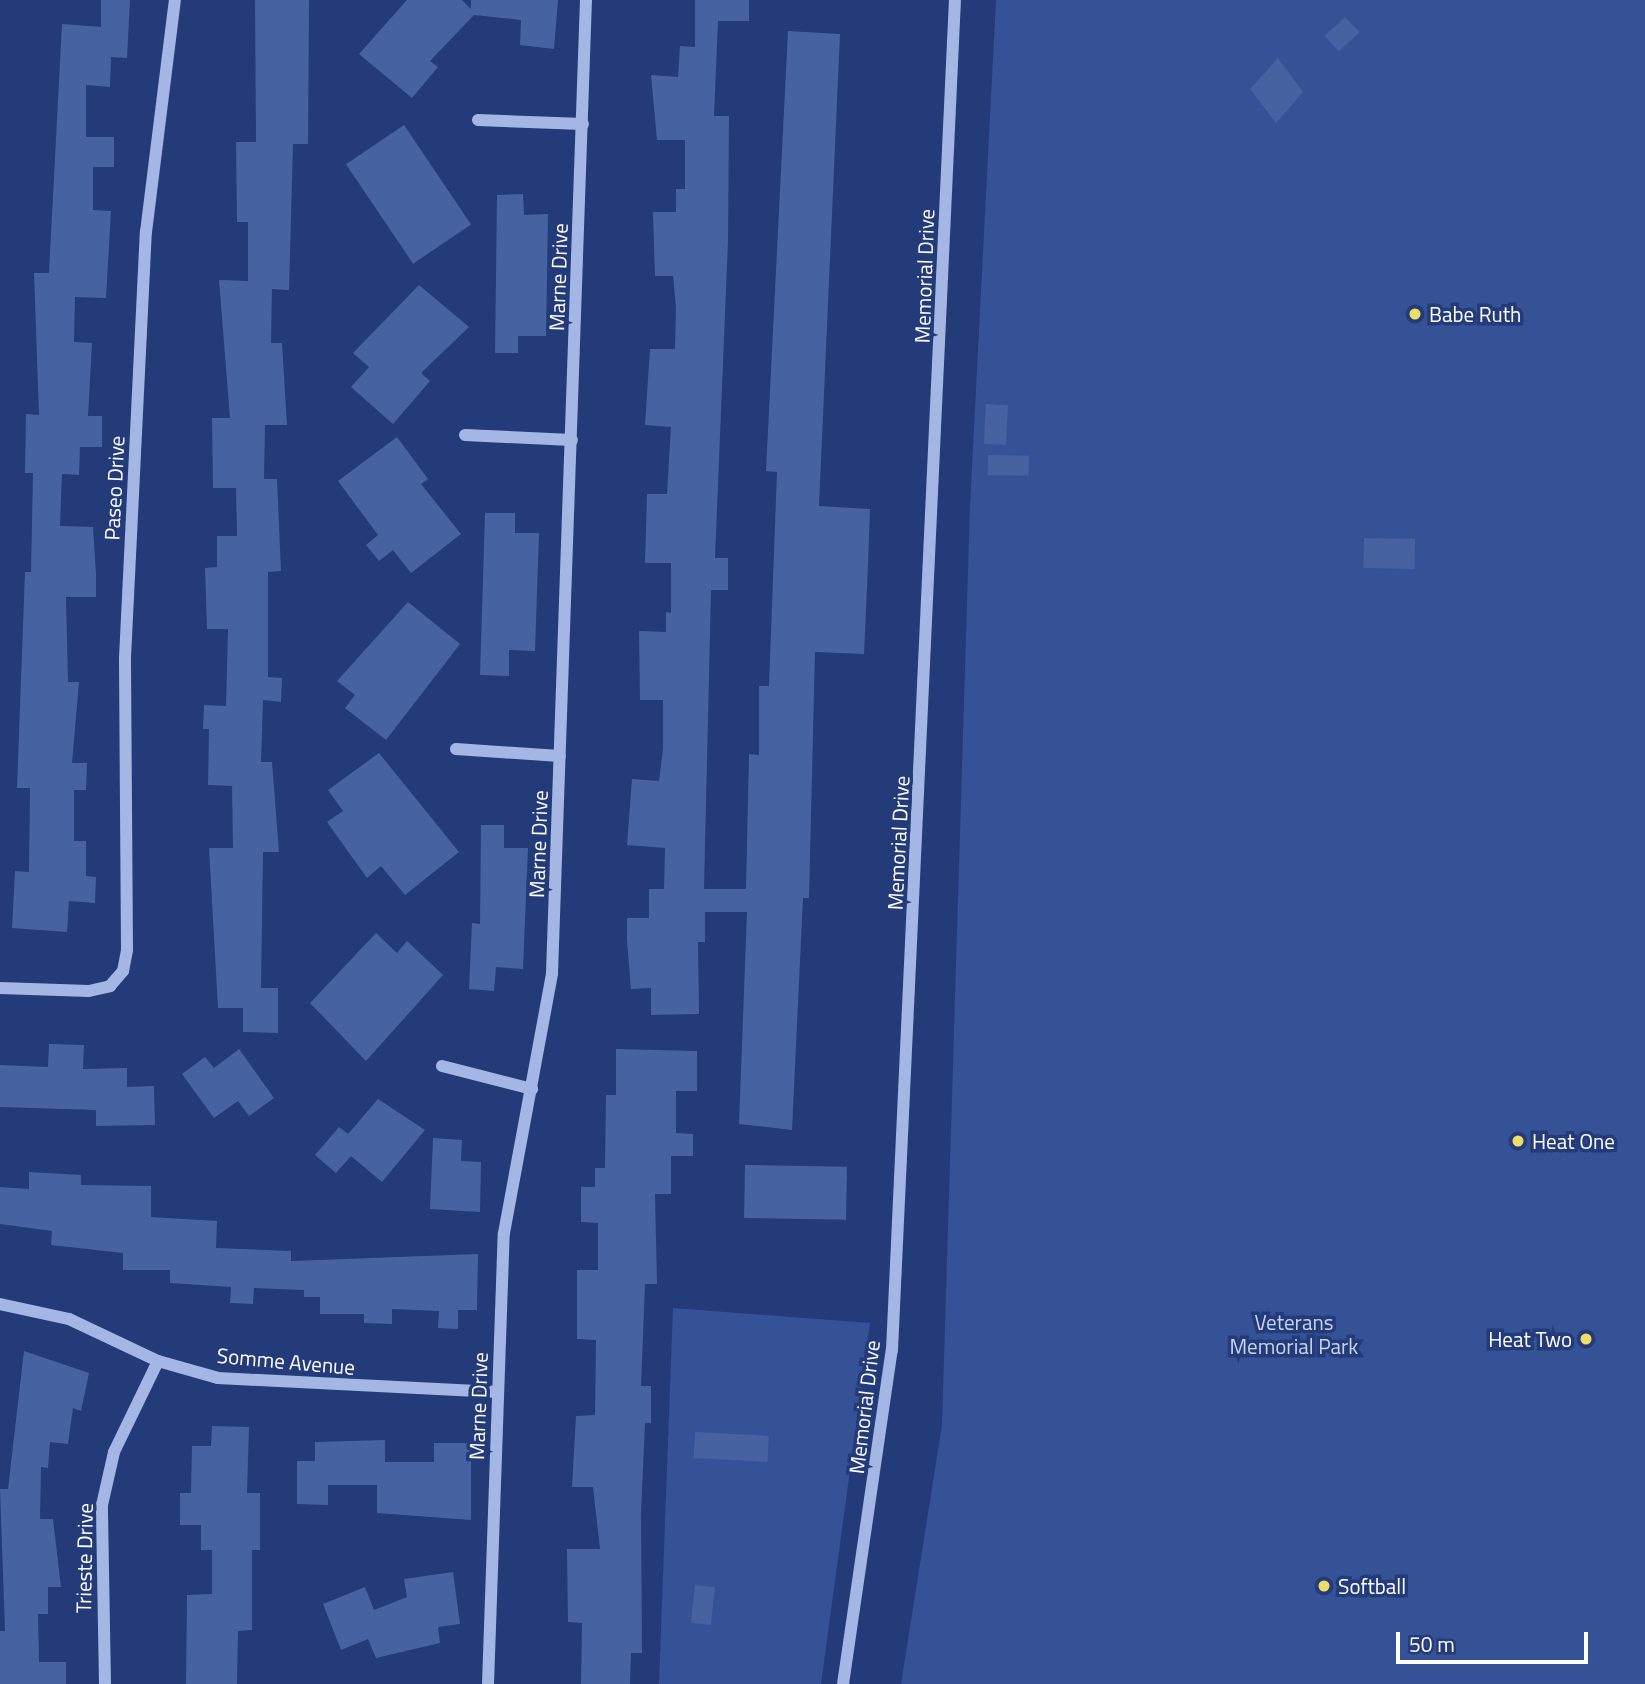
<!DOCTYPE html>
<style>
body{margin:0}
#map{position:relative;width:1645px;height:1684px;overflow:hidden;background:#233b78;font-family:"Titillium Web",sans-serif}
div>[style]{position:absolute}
.green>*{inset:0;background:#365296}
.building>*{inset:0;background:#4762a0;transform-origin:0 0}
.minor>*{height:12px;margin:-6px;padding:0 6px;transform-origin:6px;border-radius:6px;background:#a4b7e4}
.dots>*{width:19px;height:19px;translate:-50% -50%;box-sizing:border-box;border:4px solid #233b78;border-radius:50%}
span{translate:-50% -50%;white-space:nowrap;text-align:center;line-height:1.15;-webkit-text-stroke:7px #233b78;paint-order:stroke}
.street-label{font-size:21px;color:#fff}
.poi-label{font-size:21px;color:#fff}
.left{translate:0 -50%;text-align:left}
.right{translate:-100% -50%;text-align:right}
.park-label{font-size:21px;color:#c7d4f3}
.scale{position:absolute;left:1396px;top:1632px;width:192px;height:32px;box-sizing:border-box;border:4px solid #fff;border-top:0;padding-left:9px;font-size:21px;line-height:24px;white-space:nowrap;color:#fff;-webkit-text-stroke:5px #233b78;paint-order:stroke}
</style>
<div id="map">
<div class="green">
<div style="clip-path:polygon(996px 0,1645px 0,1645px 1684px,901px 1684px,942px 1425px,970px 506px)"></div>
<div style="clip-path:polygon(673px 1308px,870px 1323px,821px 1684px,659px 1684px)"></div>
</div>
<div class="building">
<div style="clip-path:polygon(101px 0,130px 0,127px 58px,111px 57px,110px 87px,86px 85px,86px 137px,114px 137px,114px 167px,93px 167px,93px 210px,111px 211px,106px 298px,75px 297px,74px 342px,92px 343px,88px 416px,102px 416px,102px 447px,80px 447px,79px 475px,62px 474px,60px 526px,93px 527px,96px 573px,96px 597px,66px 597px,68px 682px,79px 682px,72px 763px,87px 763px,86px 790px,74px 790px,74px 841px,86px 841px,86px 876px,96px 877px,95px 903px,69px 901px,67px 932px,12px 928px,15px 871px,29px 872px,30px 788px,17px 788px,25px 572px,31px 572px,33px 473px,25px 473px,26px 414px,39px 415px,34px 273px,49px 273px,62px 24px,101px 27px)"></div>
<div style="clip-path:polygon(255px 0,309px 0,308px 144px,293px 144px,289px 290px,272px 289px,271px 343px,282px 343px,287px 425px,265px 425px,264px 479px,277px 479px,281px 571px,268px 572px,268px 677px,282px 678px,281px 702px,263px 700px,261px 762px,272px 762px,279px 852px,263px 852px,261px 988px,278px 988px,278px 1033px,243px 1032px,243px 1008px,218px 1008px,209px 848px,233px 848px,232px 786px,208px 785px,209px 729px,203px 729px,204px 705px,226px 706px,228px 629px,207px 629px,205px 568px,217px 567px,217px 536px,237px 536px,236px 488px,213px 488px,212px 418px,230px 418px,219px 280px,248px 281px,248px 222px,237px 222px,236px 142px,256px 142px)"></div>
<div style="clip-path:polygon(407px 0,462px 0,471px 9px,471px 0,558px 0,554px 49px,520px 45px,521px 20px,474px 15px,430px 61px,438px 67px,412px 98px,359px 54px)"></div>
<div style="clip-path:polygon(695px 0,749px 0,749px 21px,718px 21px,714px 116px,729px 116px,728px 241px,715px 558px,728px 558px,728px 590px,711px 590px,704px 889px,746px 889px,749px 754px,759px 755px,759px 686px,769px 686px,777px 472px,766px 471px,788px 31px,840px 34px,819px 506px,870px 509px,868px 565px,864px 654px,815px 652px,809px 898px,803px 898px,792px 1130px,739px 1124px,747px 912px,705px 912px,705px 942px,698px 942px,699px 1014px,651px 1015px,651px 988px,631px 989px,627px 941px,627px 918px,649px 918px,649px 889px,664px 889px,665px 848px,627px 845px,632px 779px,659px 781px,663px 749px,663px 700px,640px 700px,639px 631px,666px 632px,666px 612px,671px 613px,671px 563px,645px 563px,647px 494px,667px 494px,671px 427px,645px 425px,650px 349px,675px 349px,676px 307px,673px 276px,655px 276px,653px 212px,676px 212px,676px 189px,685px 189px,685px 140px,657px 140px,651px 75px,678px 77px,680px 46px,695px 47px)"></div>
<div style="left:1345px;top:17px;width:21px;height:28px;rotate:47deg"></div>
<div style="clip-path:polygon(1278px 58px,1303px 92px,1276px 123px,1250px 89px)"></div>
<div style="left:404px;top:125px;width:120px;height:70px;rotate:56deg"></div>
<div style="clip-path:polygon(523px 194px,524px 215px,548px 214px,546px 336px,518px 336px,518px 353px,495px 353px,497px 195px)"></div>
<div style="clip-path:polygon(419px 285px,469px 327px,421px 373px,430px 381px,393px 424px,351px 387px,369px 367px,353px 353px)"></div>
<div style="left:986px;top:404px;width:22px;height:40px;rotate:3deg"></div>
<div style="clip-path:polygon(397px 437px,428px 479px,421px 484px,461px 534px,411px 573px,393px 550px,379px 561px,366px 545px,378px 535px,338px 481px)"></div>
<div style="left:988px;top:455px;width:41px;height:20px;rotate:1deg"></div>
<div style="clip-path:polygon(485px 513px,515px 513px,515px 533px,539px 533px,535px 651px,509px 650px,509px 676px,480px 675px)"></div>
<div style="left:1364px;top:538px;width:51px;height:30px;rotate:1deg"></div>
<div style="clip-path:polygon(408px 602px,460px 644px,386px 740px,345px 708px,355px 695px,337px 681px)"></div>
<div style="clip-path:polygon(379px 753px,459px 852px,405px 895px,381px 866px,367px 878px,327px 822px,343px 811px,328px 790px)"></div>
<div style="clip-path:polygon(481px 825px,504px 825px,504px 848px,528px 848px,523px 969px,496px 967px,494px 991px,469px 989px,472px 923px,480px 924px)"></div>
<div style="clip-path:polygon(376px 933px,397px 953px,407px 941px,443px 975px,366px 1061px,310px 1003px)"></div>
<div style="clip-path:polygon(49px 1044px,84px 1045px,83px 1069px,127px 1068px,127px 1087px,154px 1086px,155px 1125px,96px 1126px,96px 1110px,0 1107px,0 1065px,48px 1067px)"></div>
<div style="clip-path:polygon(239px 1049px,274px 1098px,249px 1116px,238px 1101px,214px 1118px,182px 1074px,205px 1057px,214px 1068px)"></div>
<div style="clip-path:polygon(616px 1049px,697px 1051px,697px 1091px,676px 1091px,676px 1133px,693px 1134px,693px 1156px,671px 1156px,671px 1194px,655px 1194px,657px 1284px,645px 1284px,641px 1386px,651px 1386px,651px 1423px,645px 1423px,641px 1513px,642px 1653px,631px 1653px,630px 1684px,581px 1684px,582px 1623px,568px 1622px,567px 1549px,600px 1549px,593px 1487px,572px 1487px,576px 1416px,595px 1415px,596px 1340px,577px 1339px,577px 1270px,598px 1270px,598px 1223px,581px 1222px,581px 1187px,595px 1187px,595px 1168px,605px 1168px,606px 1095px,616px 1095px)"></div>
<div style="clip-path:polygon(378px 1099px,425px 1130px,382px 1182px,351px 1156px,336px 1173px,315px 1155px,339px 1127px,348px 1134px)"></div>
<div style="clip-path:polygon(433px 1138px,462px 1140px,461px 1161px,481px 1162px,480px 1212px,430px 1209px)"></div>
<div style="left:745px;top:1165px;width:102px;height:53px;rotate:1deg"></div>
<div style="clip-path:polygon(29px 1172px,81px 1175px,81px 1185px,151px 1186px,151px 1217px,217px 1221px,216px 1248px,291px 1251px,291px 1261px,478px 1254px,477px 1310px,458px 1310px,458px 1329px,438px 1328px,439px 1311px,392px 1309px,392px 1324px,364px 1323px,364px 1314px,320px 1314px,320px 1297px,304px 1297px,304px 1290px,254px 1288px,253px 1304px,230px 1303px,231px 1287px,170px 1283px,170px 1270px,123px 1270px,123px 1253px,51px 1245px,52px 1231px,0 1224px,0 1187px,29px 1189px)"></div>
<div style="clip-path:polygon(24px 1351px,89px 1373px,81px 1411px,73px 1408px,68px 1444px,50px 1442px,48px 1468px,41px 1467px,40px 1519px,53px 1519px,61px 1587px,48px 1587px,48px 1614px,38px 1614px,39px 1662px,66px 1662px,66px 1684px,0 1684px,0 1631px,5px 1631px,0 1489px,8px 1489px)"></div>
<div style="clip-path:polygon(212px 1426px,249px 1427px,247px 1493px,260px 1493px,260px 1550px,252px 1550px,252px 1630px,238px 1631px,237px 1684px,186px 1684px,187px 1595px,212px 1594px,212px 1550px,201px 1550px,201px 1525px,180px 1525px,180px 1493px,191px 1493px,192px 1446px,211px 1446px)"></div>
<div style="left:695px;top:1432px;width:74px;height:26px;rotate:3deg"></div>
<div style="clip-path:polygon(385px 1440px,385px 1462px,434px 1462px,434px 1443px,471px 1443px,471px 1520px,377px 1513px,377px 1485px,328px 1485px,328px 1505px,297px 1504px,297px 1461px,315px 1461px,315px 1442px)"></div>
<div style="clip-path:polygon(453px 1572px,460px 1624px,438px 1627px,440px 1643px,376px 1658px,368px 1639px,341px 1650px,323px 1604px,365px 1587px,374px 1610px,407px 1597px,404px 1579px)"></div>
<div style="left:695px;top:1585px;width:20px;height:38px;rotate:6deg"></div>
</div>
<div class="minor">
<div style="left:478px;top:120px;width:105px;rotate:2.2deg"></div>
<div style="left:465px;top:435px;width:107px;rotate:2.7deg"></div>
<div style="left:456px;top:749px;width:104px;rotate:3.9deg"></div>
<div style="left:0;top:988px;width:89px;rotate:1.9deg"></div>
<div style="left:89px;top:991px;width:22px;rotate:-13deg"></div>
<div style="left:110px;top:986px;width:20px;rotate:-49deg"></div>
<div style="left:123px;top:971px;width:21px;rotate:-79deg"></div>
<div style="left:127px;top:950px;width:292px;rotate:-90.4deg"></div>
<div style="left:125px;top:658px;width:427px;rotate:-87.2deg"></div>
<div style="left:146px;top:232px;width:234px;rotate:-82.9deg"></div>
<div style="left:442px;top:1066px;width:93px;rotate:14.3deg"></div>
<div style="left:0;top:1304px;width:71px;rotate:12.3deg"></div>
<div style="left:69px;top:1319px;width:98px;rotate:25.3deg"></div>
<div style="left:158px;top:1361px;width:62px;rotate:15.8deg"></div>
<div style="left:218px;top:1378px;width:279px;rotate:2.9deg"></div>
<div style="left:105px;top:1684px;width:179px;rotate:-91deg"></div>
<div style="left:102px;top:1505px;width:54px;rotate:-77.2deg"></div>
<div style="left:114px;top:1452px;width:101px;rotate:-64.2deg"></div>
<div style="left:488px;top:1684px;width:451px;rotate:-88deg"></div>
<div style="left:504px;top:1233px;width:264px;rotate:-79.5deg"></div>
<div style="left:552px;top:973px;width:974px;rotate:-88deg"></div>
<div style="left:843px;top:1684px;width:338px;rotate:-81.7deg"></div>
<div style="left:892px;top:1350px;width:1351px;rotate:-87.33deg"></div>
</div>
<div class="dots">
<div style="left:1415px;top:314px;background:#efdd68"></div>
<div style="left:1518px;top:1141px;background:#efdd68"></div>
<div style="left:1586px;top:1339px;background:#efdd68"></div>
<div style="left:1324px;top:1586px;background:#efdd68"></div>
</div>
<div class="street-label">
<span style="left:924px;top:276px;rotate:-88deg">Memorial Drive</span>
<span style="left:558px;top:277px;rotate:-88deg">Marne Drive</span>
<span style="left:114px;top:488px;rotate:-87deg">Paseo Drive</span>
<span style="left:898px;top:843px;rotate:-87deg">Memorial Drive</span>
<span style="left:538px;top:844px;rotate:-88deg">Marne Drive</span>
<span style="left:286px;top:1361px;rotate:5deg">Somme Avenue</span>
<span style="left:478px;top:1406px;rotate:-88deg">Marne Drive</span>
<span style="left:864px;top:1407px;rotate:-83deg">Memorial Drive</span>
<span style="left:84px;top:1558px;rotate:-89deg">Trieste Drive</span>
</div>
<div class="poi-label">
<span class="left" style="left:1429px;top:314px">Babe Ruth</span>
<span class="left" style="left:1532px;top:1141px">Heat One</span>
<span class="right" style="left:1572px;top:1339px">Heat Two</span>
<span class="left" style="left:1338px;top:1586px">Softball</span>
</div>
<div class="park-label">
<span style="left:1294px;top:1334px">Veterans<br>Memorial Park</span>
</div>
<div class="scale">50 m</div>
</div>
